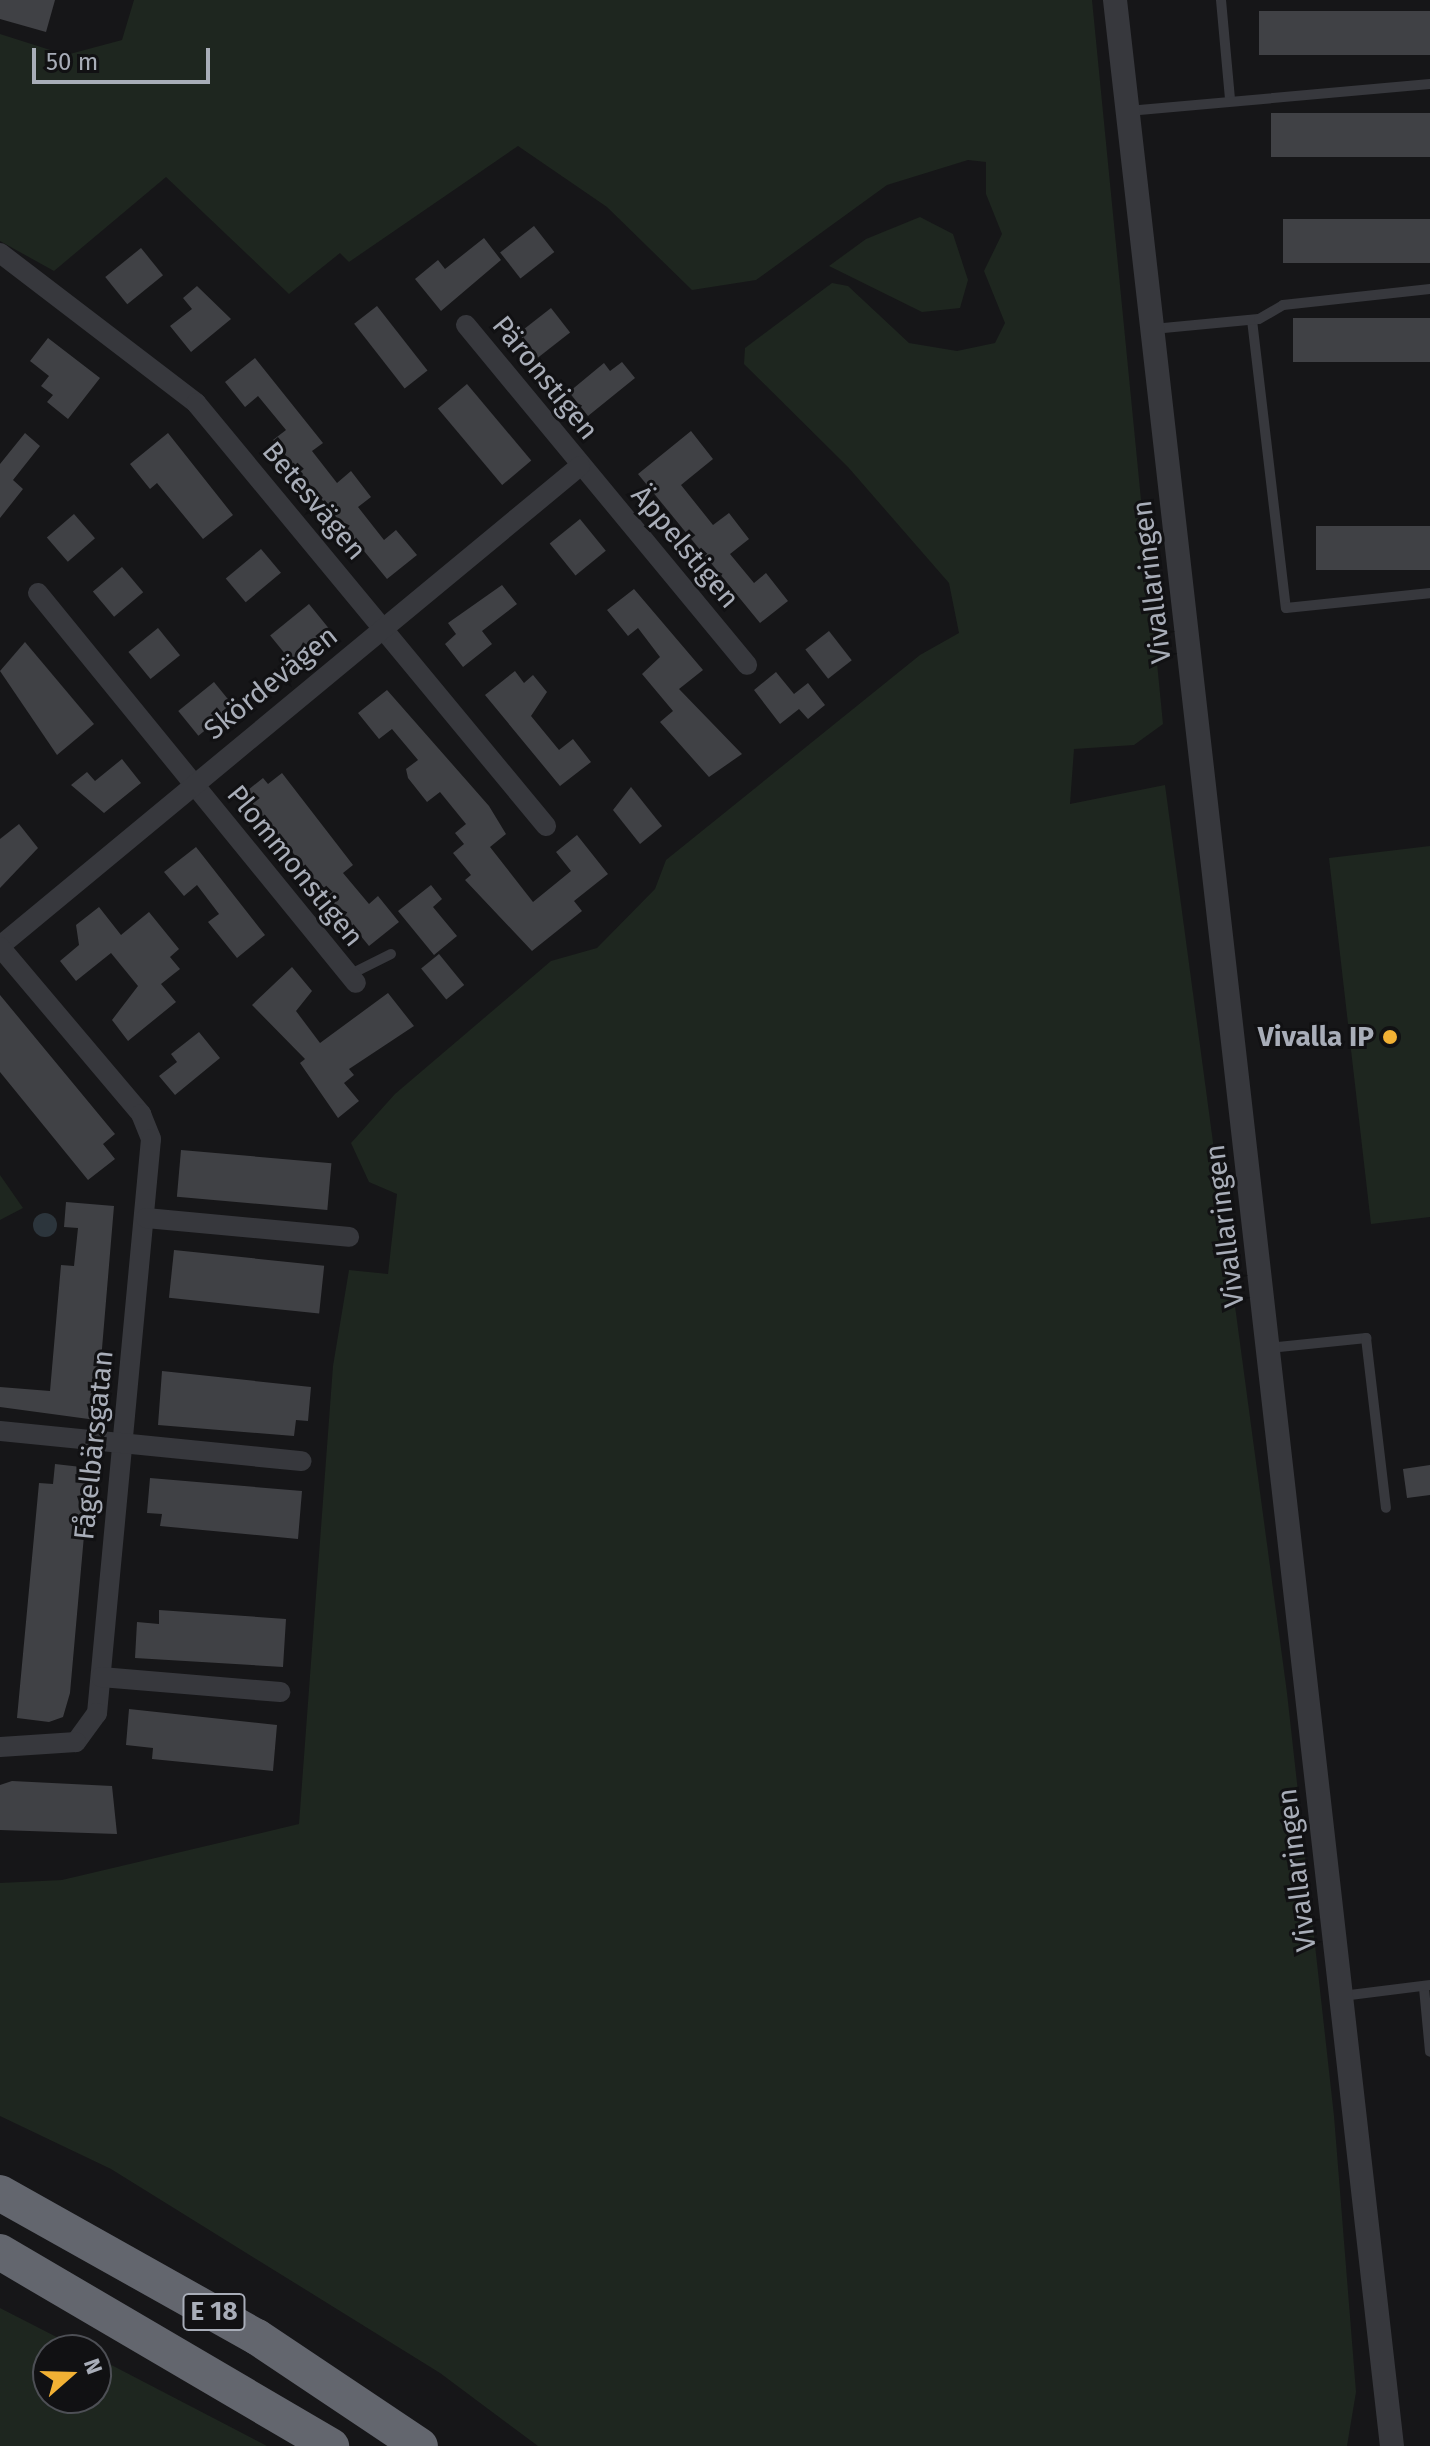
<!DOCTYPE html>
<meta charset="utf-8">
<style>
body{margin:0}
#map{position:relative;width:1430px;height:2446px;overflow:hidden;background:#161618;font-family:"Fira Sans",sans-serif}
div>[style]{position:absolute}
.green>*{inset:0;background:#1e261f}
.water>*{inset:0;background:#2c353c}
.round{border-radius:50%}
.building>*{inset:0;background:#404145;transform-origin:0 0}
.service>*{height:10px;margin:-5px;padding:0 5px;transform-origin:5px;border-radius:5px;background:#37383d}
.minor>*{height:20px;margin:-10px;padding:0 10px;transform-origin:10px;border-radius:10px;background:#37383d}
.tertiary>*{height:24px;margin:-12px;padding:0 12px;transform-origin:12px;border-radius:12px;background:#37383d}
.motorway>*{height:36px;margin:-18px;padding:0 18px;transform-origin:18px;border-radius:18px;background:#63666e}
.dots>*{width:22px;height:22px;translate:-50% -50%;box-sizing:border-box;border:4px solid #111113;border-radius:50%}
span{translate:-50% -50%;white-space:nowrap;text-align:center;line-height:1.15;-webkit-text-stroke:6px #111113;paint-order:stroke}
.shield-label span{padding:2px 6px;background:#111113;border:2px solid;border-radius:6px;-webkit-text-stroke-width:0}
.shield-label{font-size:26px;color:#a8adb8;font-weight:700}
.street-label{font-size:28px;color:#a8adb8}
.poi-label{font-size:28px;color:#a8adb8;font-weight:700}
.right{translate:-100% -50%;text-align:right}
.north{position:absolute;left:32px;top:2334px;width:80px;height:80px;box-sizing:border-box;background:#111113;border:2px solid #4d4f55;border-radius:50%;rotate:70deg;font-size:22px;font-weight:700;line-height:32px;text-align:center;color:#a8adb8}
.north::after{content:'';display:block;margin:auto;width:28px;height:36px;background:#f2b134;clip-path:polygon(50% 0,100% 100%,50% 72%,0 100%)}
.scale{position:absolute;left:32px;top:48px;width:178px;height:36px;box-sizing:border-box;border:4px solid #a8adb8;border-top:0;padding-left:10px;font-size:24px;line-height:28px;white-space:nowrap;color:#a8adb8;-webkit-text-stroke:6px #111113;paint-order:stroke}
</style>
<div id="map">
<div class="green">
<div style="clip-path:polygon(134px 0,1092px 0,1163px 724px,1134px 745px,1074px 749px,1070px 804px,1165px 785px,1287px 1693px,1334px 2116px,1356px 2392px,1347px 2446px,538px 2446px,440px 2373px,111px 2169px,0 2116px,0 1883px,62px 1880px,299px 1824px,333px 1366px,349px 1270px,388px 1274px,397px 1194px,369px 1182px,351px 1143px,395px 1094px,551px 961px,597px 948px,655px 889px,666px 860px,920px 655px,959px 633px,949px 583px,848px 467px,744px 364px,745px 348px,832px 283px,848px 286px,909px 343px,957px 351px,995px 343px,1005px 323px,984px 271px,1002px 234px,986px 194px,986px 162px,968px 160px,887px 185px,756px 280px,692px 290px,607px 207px,518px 146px,349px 262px,340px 253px,289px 294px,166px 177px,54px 271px,0 241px,0 34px,66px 55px,122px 40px)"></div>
<div style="clip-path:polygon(920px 217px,953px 234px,968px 280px,960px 308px,922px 312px,829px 266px,866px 239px)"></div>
<div style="clip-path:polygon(1430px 846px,1430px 1217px,1371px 1224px,1329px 858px)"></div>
<div style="clip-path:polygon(0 1175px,23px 1208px,0 1220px)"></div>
<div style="clip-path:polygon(0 2308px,82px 2350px,48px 2350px,48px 2398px,96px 2398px,96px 2357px,267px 2446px,0 2446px)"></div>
</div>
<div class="water">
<div class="round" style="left:33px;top:1213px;width:24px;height:24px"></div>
</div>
<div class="building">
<div style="clip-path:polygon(0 0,55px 0,46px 32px,0 19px)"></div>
<div style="left:1430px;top:11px;width:44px;height:171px;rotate:90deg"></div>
<div style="left:1430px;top:113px;width:44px;height:159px;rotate:90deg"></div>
<div style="left:1430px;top:219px;width:44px;height:147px;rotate:90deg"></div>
<div style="left:534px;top:226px;width:33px;height:43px;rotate:52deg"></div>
<div style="clip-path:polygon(484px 238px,501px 260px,441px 311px,415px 279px,438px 260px,445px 269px)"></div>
<div style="left:141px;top:248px;width:35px;height:46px;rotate:51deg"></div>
<div style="clip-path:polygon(197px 286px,231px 319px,191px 352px,170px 326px,192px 309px,183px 298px)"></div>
<div style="left:377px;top:306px;width:82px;height:29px;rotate:52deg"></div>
<div style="left:551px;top:308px;width:31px;height:41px;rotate:52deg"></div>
<div style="left:1430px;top:318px;width:44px;height:137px;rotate:90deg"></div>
<div style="clip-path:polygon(48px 338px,100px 378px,68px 419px,47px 402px,53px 395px,41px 386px,49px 376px,30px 361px)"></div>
<div style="clip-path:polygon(255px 358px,323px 443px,312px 451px,337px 483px,351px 471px,371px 497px,358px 507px,384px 540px,396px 530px,417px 555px,387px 579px,273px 440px,286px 430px,258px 396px,245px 407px,225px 382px)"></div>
<div style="clip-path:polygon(622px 362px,635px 378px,588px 416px,569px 392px,604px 363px,610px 371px)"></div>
<div style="left:467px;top:384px;width:100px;height:38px;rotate:50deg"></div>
<div style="clip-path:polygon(691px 431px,713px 459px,681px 485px,713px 525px,729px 513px,749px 539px,730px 554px,754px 583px,766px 573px,788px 601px,760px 623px,638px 474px)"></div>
<div style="clip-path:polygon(25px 433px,40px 446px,13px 480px,23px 489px,0 518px,0 464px)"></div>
<div style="clip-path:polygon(168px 433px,233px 515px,203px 539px,157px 483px,150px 489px,130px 464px)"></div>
<div style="left:74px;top:514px;width:32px;height:36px;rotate:49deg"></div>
<div style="left:580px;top:519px;width:41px;height:39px;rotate:51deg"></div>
<div style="left:1430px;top:526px;width:44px;height:114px;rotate:90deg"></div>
<div style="left:261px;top:549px;width:31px;height:46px;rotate:50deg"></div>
<div style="left:122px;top:567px;width:33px;height:38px;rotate:50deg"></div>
<div style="clip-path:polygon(502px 585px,517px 604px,482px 631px,492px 644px,463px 667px,445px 644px,456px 634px,448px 623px)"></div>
<div style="clip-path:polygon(634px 589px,703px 670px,679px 689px,742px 754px,709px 777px,660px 722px,673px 711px,642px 674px,660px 657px,638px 628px,628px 636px,607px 610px)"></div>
<div style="left:309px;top:604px;width:32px;height:50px;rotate:51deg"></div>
<div style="left:158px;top:628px;width:35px;height:38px;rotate:51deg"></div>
<div style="left:829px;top:631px;width:37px;height:30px;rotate:52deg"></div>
<div style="clip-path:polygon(25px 642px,94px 724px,57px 755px,0 671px)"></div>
<div style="clip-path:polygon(515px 671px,524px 683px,533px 675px,547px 692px,531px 716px,559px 750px,573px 739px,591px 762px,560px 786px,485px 695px)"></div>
<div style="clip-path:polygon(776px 672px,794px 694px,808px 683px,825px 705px,808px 719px,799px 709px,780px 724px,754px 690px)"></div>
<div style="left:214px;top:682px;width:32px;height:46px;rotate:51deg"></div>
<div style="clip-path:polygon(387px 690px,489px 806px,506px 834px,490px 847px,533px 902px,571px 871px,556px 852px,577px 835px,608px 874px,574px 901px,582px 911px,532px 951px,465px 880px,471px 875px,453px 853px,464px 844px,455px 833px,466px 824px,440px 792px,427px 802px,408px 778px,406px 769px,418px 760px,392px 729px,379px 739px,358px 713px)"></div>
<div style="clip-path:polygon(122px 759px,141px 783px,104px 813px,71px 785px,87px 772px,95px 781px)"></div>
<div style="clip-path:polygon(282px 773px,353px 865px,343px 873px,369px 904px,378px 896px,399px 922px,369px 946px,249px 799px,248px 790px,263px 778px,268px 784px)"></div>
<div style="clip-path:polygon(631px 787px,662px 826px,640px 844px,613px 810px)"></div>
<div style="clip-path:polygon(19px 824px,38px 848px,0 888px,0 839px)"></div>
<div style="clip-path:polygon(196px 847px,265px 935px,237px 958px,208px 922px,219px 914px,197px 885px,184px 896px,164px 872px)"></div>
<div style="clip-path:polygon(431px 885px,442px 899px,433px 907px,457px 936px,434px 955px,398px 911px)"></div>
<div style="clip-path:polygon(99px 907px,121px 935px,149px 912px,179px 949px,170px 957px,180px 969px,161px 984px,176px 1002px,128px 1041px,112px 1020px,138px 986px,111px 953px,76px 981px,60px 961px,79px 945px,76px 925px)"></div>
<div style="left:439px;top:954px;width:40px;height:23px;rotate:51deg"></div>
<div style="clip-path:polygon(292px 967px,312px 991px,296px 1011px,320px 1043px,388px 993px,414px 1026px,349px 1069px,354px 1075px,344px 1083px,359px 1101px,338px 1118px,300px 1063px,305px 1059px,252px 1005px)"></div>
<div style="clip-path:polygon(0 995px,115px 1134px,103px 1144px,115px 1159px,88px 1180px,0 1072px)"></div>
<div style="clip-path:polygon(199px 1032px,220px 1058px,175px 1095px,159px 1076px,177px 1062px,171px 1054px)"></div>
<div style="left:181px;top:1150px;width:151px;height:47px;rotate:5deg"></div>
<div style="clip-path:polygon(66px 1202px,114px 1206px,96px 1420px,0 1407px,0 1387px,50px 1391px,61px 1265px,74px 1266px,78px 1228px,64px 1227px)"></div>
<div style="left:174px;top:1250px;width:151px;height:48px;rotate:6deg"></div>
<div style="clip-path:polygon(162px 1371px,311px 1387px,308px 1421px,296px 1420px,294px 1436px,158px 1425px)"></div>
<div style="clip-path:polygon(55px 1464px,90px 1468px,70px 1693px,63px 1717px,49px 1722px,17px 1718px,39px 1483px,53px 1484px)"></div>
<div style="clip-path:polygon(1430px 1465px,1430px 1495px,1407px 1498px,1403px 1469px)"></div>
<div style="clip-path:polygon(150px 1478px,302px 1491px,298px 1539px,160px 1526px,162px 1514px,147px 1513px)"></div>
<div style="clip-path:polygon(159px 1610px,286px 1619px,283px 1667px,135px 1658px,137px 1622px,159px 1624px)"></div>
<div style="clip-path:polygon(129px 1709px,277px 1725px,273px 1771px,152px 1759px,153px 1748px,126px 1745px)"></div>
<div style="clip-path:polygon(12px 1781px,112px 1786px,117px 1834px,0 1830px,0 1785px)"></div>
</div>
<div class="service">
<div style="left:1221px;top:0;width:98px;rotate:84.8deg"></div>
<div style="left:1128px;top:111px;width:303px;rotate:-5.1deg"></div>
<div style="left:1252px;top:320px;width:290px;rotate:83.3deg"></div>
<div style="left:1286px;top:608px;width:145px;rotate:-5.9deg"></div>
<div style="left:1153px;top:329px;width:106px;rotate:-5.4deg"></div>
<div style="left:1259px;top:319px;width:28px;rotate:-30deg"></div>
<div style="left:1283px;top:305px;width:148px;rotate:-6.2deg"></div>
<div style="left:349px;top:975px;width:47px;rotate:-26.6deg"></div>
<div style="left:1269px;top:1348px;width:98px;rotate:-5.9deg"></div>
<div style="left:1366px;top:1338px;width:171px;rotate:83.3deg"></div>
<div style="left:1424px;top:1988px;width:64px;rotate:84.6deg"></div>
<div style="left:1342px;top:1996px;width:89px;rotate:-7.1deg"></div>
</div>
<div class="minor">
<div style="left:0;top:253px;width:247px;rotate:37.4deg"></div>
<div style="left:196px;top:403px;width:549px;rotate:50.39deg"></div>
<div style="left:466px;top:325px;width:441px;rotate:50.4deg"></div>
<div style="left:38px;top:593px;width:503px;rotate:50.81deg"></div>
<div style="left:0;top:946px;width:753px;rotate:-39.61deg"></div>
<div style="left:0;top:947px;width:219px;rotate:49.8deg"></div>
<div style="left:141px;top:1114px;width:27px;rotate:68deg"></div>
<div style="left:151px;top:1139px;width:577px;rotate:95.37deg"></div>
<div style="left:97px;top:1713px;width:36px;rotate:126deg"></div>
<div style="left:76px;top:1742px;width:76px;rotate:176.2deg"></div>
<div style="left:146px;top:1218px;width:204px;rotate:5.3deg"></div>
<div style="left:0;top:1431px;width:303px;rotate:5.7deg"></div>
<div style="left:101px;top:1677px;width:180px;rotate:4.8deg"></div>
</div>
<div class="tertiary">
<div style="left:1115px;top:0;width:2462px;rotate:83.54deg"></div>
</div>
<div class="motorway">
<div style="left:0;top:2193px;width:295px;rotate:29.3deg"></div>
<div style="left:257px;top:2337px;width:196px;rotate:33.8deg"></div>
<div style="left:0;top:2252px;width:384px;rotate:30.4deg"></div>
</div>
<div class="dots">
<div style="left:1390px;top:1037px;background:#f2b134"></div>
</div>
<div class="shield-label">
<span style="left:214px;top:2312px">E 18</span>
</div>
<div class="street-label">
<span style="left:545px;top:378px;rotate:51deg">Päronstigen</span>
<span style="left:314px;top:501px;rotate:50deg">Betesvägen</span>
<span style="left:685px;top:547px;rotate:50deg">Äppelstigen</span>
<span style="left:1152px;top:582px;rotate:-97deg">Vivallaringen</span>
<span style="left:271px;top:683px;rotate:-39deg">Skördevägen</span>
<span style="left:295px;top:866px;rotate:51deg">Plommonstigen</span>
<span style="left:1225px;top:1226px;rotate:-97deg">Vivallaringen</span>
<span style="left:94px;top:1445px;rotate:-84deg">Fågelbärsgatan</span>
<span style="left:1297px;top:1870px;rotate:-97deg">Vivallaringen</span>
</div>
<div class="poi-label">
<span class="right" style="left:1374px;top:1037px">Vivalla IP</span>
</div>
<div class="north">N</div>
<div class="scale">50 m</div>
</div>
